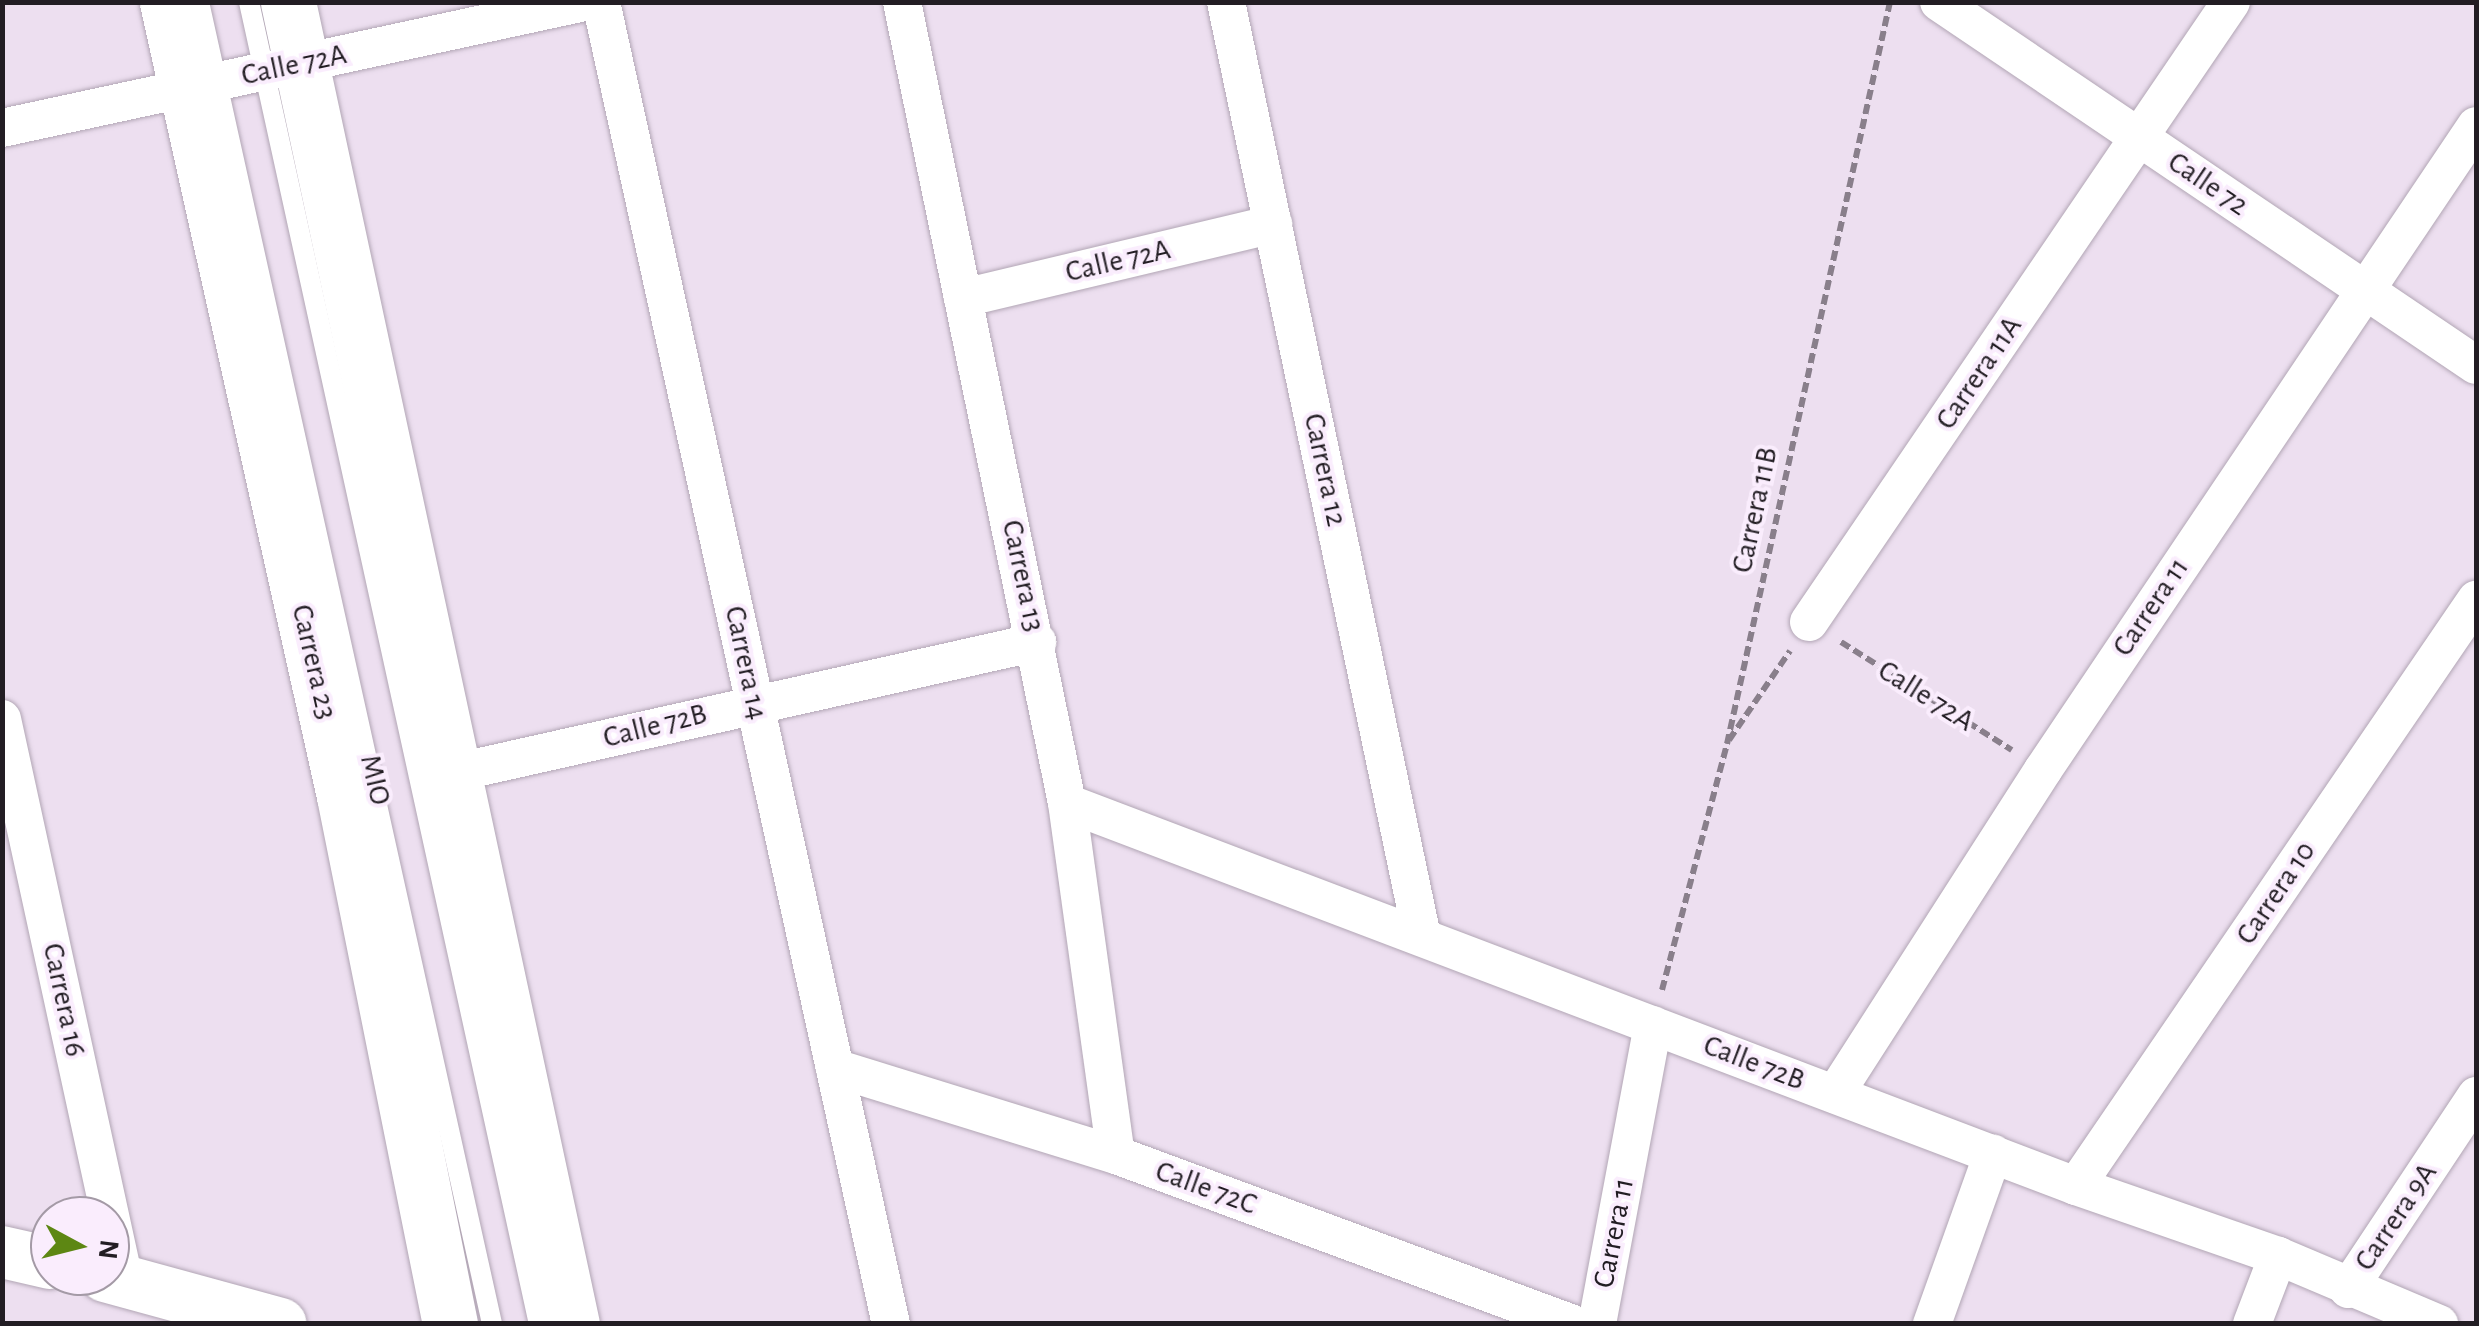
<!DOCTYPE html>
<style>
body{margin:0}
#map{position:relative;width:2479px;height:1326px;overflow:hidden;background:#eddff0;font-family:"Alegreya Sans",sans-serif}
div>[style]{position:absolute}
.path>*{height:6px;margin-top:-3px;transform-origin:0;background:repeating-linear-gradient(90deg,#897f8b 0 10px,transparent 0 15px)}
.roads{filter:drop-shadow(0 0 2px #b2a6b5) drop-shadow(0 0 2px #b2a6b5)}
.service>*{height:20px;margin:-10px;padding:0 10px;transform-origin:10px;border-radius:10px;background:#fff}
.minor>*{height:38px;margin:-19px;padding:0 19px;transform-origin:19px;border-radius:19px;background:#fff}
.secondary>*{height:52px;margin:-26px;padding:0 26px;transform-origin:26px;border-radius:26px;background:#fff}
.primary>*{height:55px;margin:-27.5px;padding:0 27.5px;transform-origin:27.5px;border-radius:27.5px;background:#fff}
span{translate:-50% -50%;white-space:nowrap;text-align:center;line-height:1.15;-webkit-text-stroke:8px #faedfd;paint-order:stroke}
.street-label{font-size:30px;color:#221d23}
.frame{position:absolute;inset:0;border:5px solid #221d23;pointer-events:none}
.north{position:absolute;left:30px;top:1196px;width:100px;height:100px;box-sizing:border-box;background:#faedfd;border:2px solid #a49aa6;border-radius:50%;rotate:97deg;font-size:28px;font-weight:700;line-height:40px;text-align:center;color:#221d23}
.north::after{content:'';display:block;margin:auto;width:35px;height:45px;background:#5d8713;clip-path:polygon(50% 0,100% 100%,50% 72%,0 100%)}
</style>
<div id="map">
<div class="path">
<div style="left:1841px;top:642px;width:202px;rotate:32.3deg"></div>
<div style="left:1729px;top:740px;width:108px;rotate:-55.6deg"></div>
<div style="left:1662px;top:990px;width:254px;rotate:-75.2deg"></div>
<div style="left:1727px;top:744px;width:760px;rotate:-77.61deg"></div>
</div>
<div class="roads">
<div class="service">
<div style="left:199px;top:2px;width:1354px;rotate:77.5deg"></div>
<div style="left:249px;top:2px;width:1353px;rotate:77.63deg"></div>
</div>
<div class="minor">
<div style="left:601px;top:2px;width:1353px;rotate:77.63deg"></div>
<div style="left:902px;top:2px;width:818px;rotate:78.36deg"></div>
<div style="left:1067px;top:803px;width:355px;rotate:82.1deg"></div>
<div style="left:1226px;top:2px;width:955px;rotate:78.16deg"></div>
<div style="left:1939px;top:2px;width:648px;rotate:34.06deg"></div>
<div style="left:2px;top:128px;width:596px;rotate:-12.2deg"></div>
<div style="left:963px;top:298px;width:319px;rotate:-13.4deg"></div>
<div style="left:1809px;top:622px;width:750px;rotate:-55.76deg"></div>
<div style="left:2px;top:719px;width:574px;rotate:77.73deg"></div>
<div style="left:449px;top:774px;width:603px;rotate:-12.65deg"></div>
<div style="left:1067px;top:803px;width:1079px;rotate:20.79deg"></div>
<div style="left:2076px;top:1186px;width:214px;rotate:19.1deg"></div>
<div style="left:2278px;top:1256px;width:175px;rotate:22.9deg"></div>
<div style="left:835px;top:1068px;width:294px;rotate:17.2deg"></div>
<div style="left:1116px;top:1155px;width:486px;rotate:20.3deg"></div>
<div style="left:1835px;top:1094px;width:385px;rotate:-57.3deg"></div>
<div style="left:2043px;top:770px;width:776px;rotate:-56.08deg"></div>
<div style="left:2076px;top:1186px;width:710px;rotate:-55.68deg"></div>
<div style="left:2348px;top:1289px;width:232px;rotate:-56.4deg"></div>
<div style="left:1597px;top:1324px;width:304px;rotate:-79.4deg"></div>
<div style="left:1932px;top:1324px;width:181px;rotate:-70.3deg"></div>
<div style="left:2252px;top:1324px;width:73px;rotate:-69.1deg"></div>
</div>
<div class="secondary">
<div style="left:2px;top:1252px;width:49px;rotate:12.9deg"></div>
<div style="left:105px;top:1276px;width:182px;rotate:15.3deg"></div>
</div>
<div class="primary">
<div style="left:167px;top:2px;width:813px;rotate:77.43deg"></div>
<div style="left:344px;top:796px;width:539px;rotate:78.65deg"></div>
<div style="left:288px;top:2px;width:1352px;rotate:77.88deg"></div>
</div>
</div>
<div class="street-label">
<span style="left:294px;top:65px;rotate:-12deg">Calle 72A</span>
<span style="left:2208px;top:184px;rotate:34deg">Calle 72</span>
<span style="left:1118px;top:261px;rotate:-13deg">Calle 72A</span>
<span style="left:1979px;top:373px;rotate:-56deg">Carrera 11A</span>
<span style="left:1325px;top:470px;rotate:78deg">Carrera 12</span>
<span style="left:1755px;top:510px;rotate:-78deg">Carrera 11B</span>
<span style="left:1023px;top:576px;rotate:78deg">Carrera 13</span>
<span style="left:2151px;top:607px;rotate:-56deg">Carrera 11</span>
<span style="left:314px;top:662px;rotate:77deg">Carrera 23</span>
<span style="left:746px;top:663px;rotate:78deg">Carrera 14</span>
<span style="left:1926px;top:696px;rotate:32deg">Calle 72A</span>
<span style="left:655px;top:726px;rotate:-14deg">Calle 72B</span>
<span style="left:375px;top:780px;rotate:77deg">MIO</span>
<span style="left:2276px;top:893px;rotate:-56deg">Carrera 10</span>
<span style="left:64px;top:1000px;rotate:78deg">Carrera 16</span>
<span style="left:1754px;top:1063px;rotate:21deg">Calle 72B</span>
<span style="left:1206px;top:1188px;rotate:20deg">Calle 72C</span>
<span style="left:2396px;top:1217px;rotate:-56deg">Carrera 9A</span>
<span style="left:1614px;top:1233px;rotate:-79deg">Carrera 11</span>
</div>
<div class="frame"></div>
<div class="north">N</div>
</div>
